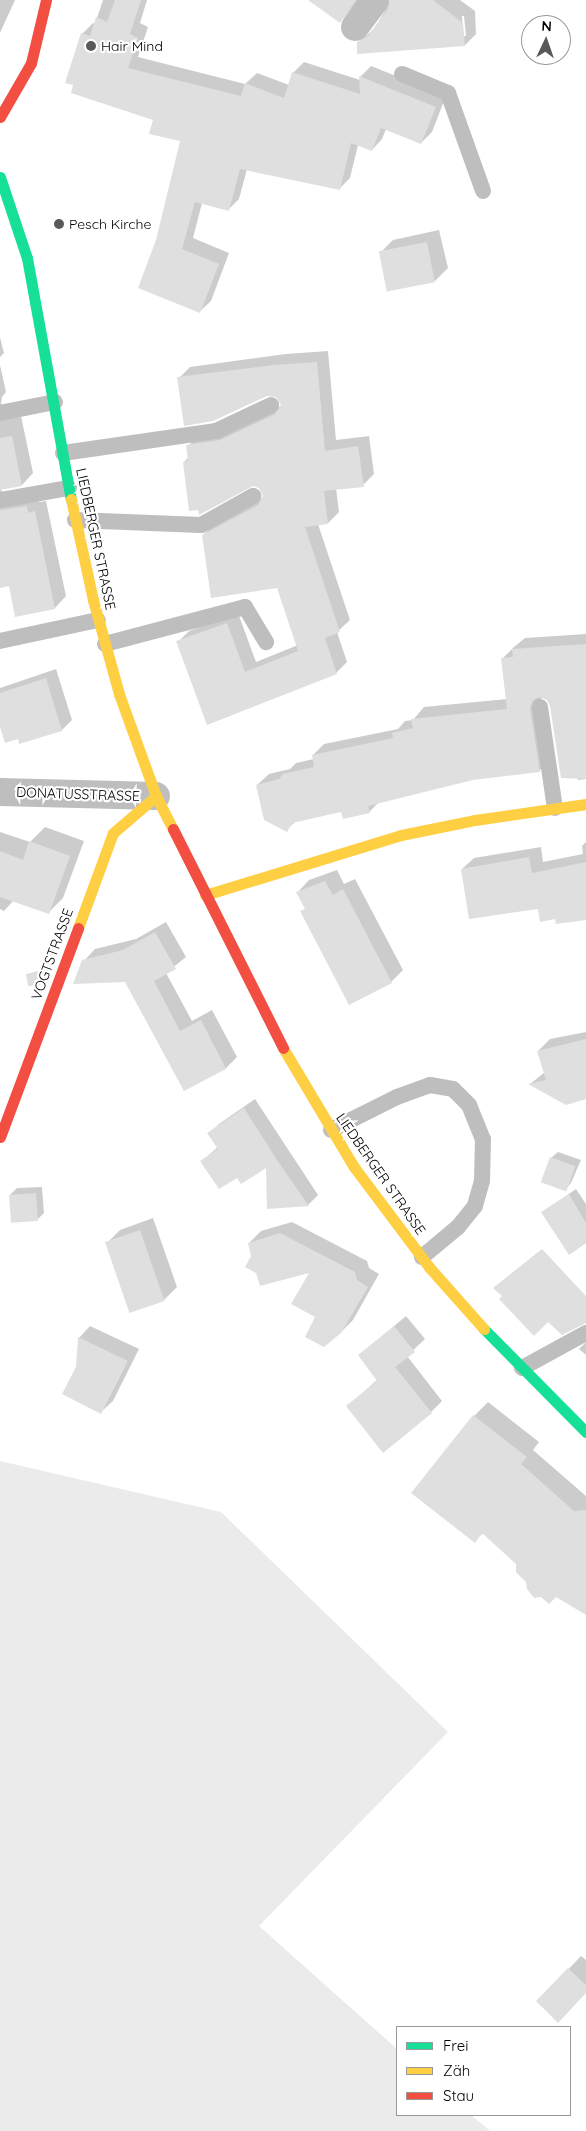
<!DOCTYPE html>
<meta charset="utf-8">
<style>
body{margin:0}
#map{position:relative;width:586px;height:2131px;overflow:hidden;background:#fff;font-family:Quicksand,sans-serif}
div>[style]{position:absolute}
.green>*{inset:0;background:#ebebeb}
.shadow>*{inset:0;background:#0003}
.building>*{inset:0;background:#dfdfdf;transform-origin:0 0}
.lane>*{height:16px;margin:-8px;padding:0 8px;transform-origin:8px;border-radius:8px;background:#bebebe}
.street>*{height:28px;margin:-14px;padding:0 14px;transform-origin:14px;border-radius:14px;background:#bebebe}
.fast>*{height:11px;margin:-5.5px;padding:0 5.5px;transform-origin:5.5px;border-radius:5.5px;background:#16e098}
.slow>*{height:11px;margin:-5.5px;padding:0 5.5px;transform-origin:5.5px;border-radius:5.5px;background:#ffcf43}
.jam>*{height:11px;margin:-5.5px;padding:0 5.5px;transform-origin:5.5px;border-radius:5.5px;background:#f24e42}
.dots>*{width:14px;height:14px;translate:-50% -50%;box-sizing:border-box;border:2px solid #fff;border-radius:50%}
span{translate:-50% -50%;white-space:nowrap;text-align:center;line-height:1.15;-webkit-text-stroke:4.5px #fff;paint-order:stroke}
.poi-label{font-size:14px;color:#000}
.left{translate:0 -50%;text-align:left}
.street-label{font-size:14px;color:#000}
.legend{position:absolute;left:396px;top:2026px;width:175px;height:90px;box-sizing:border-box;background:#fff;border:1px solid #999;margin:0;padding:6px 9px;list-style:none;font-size:15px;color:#000}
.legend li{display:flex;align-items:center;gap:10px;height:25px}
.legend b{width:25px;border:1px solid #999}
.north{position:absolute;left:521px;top:15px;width:50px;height:50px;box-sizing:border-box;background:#fff;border:1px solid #999;border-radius:50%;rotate:3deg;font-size:14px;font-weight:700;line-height:20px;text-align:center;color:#000}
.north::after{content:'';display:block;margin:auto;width:18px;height:22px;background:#595959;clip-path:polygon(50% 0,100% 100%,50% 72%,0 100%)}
</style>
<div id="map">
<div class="green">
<div style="clip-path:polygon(0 1461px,221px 1512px,448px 1732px,259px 1926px,397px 2049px,397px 2115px,471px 2115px,490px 2131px,0 2131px)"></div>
</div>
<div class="shadow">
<div style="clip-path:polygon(0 0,15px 0,0 33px)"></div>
<div style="clip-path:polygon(103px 0,147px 0,140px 23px,148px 27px,138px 57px,245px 84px,257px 73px,289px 85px,293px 73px,304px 62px,360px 80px,360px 77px,371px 66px,446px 96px,432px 132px,421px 143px,386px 129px,382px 139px,372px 150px,358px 145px,350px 178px,339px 189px,247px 169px,239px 199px,228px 210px,202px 203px,193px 238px,229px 253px,211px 301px,200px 311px,157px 241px,182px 140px,154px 119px,82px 34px,93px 23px,95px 24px)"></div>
<div style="clip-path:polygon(310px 0,359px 0,340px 22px)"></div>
<div style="clip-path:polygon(evenodd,391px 0,460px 0,475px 11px,476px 34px,465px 45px,358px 43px,375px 28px,391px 0,462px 16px,464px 16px,466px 36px,463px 36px,462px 16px)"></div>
<div style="clip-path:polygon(439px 230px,448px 268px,435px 281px,380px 253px,393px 240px)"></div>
<div style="clip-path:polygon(0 337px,4px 353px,0 357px)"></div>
<div style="clip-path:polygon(328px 351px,336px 440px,369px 436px,374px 474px,363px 485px,336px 488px,339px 512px,328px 523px,318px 524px,350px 620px,337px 632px,347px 662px,336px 673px,208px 723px,178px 642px,189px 631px,238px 613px,256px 662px,298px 645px,278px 587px,203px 535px,214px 524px,264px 497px,263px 490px,254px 485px,184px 462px,189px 457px,188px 446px,199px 435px,232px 429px,281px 406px,281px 401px,277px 395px,179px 378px,190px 367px,286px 354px)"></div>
<div style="clip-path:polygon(0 365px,6px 392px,2px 397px,1px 404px,9px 412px,20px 411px,33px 473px,22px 485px,0 489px,9px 499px,38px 495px,39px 502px,46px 501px,66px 596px,55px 608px,0 582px)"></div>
<div style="clip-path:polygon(586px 634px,586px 779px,578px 780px,551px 705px,545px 697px,541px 696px,551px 759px,539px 771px,473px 779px,379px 802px,369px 812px,342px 811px,296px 821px,286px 830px,257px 785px,269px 774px,290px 769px,296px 763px,314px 759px,313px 755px,324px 744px,398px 729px,405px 721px,413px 720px,424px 707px,507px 699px,502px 659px,514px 647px,525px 638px)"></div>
<div style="clip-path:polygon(56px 669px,72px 720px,62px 730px,18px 738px,0 722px,0 688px)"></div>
<div style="clip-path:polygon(45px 827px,84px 841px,63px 898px,48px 913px,14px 900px,4px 911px,0 909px,0 832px,30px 842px)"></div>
<div style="clip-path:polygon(586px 842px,586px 919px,557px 918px,462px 869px,474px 858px,541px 847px,543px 862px,583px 854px,582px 846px)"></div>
<div style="clip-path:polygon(337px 870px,344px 884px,355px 879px,403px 970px,391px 982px,302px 912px,306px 908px,298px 892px,309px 880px)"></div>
<div style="clip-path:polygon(166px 922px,186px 957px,166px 973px,192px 1021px,212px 1010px,237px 1057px,226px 1068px,184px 1089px,125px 981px,84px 961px,95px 949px,136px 939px)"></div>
<div style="clip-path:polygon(586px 1032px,586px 1098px,530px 1084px,545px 1072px,538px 1051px,550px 1039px)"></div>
<div style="clip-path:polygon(255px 1099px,318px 1195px,308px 1205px,267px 1165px,237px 1176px,202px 1161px,218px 1147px,209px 1134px,219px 1124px)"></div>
<div style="clip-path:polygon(558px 1152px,581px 1160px,571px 1183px,565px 1190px,551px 1158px)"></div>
<div style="clip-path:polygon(42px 1187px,44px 1213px,37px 1220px,10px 1195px,17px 1188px)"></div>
<div style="clip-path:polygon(576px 1189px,586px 1204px,586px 1242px,542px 1213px)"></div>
<div style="clip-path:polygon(153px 1218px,177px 1287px,164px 1300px,130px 1312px,107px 1243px,120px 1230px)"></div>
<div style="clip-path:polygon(292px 1222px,367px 1261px,369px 1268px,379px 1274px,353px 1320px,341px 1332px,316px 1317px,312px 1271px,253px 1256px,249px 1243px,261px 1231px)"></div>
<div style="clip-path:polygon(406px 1316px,425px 1339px,407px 1356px,442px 1401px,431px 1412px,348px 1406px,378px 1379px,360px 1355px)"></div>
<div style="clip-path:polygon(90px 1326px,139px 1349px,113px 1401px,101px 1412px,77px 1367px,79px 1338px)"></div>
<div style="clip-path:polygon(586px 1342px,586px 1355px,579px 1349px)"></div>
<div style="clip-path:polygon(488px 1402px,539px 1442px,533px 1450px,586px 1496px,586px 1611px,527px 1582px,517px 1564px,483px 1533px,474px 1542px,474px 1416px)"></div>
<div style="clip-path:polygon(581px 1956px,586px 1960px,586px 1992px,538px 2001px)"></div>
</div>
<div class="building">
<div style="clip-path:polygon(115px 0,141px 0,130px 34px,138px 38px,128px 68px,241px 96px,245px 83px,284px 98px,292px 72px,360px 94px,359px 76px,436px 107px,421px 144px,381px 128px,372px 151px,351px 143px,340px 190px,240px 169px,229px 211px,195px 202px,182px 249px,219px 264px,200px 313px,138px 288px,156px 240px,180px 141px,149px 134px,153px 120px,71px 93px,73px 85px,65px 83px,81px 33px,90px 36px,96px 17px,107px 22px)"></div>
<div style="clip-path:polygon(308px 0,356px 0,340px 23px)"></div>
<div style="clip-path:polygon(390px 0,433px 0,463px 23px,465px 46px,357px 54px,357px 42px,368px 36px,388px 9px)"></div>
<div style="left:427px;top:242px;width:41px;height:49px;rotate:79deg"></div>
<div style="clip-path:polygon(317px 362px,325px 451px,358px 446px,364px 487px,324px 491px,328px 524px,305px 527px,340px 632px,325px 638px,337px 674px,207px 725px,176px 641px,227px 623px,245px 672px,298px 651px,277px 588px,211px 598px,202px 535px,258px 505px,263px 496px,259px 488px,253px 486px,199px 515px,198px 510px,189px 511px,183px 462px,188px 461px,186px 445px,220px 440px,275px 414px,281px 405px,276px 397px,267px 396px,213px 421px,184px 426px,177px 377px,274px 365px)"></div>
<div style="clip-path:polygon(12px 436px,22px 486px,0 490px,0 438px)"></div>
<div style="clip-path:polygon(27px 506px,28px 513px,35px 511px,55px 609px,15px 617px,9px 586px,0 588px,0 510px)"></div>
<div style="clip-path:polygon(586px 644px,586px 779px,561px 778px,550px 706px,547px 700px,539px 697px,533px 700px,530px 708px,540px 772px,473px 780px,368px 806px,370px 813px,343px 819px,341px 812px,292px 823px,287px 832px,264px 820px,256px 785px,279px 779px,283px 774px,314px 767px,312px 755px,393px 738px,392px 733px,413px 728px,411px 719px,507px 709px,501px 658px,513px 657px,512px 649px)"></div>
<div style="clip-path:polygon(46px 678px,62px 731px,19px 744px,18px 739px,5px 743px,0 727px,0 693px)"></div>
<div style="clip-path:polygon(29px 841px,70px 856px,49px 914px,0 897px,0 851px,23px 860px)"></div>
<div style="clip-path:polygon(529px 857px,532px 873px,586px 862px,586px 920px,556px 924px,555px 919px,540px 922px,538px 909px,469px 919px,461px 869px)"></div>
<div style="clip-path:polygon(325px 881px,333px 895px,343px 889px,392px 983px,349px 1005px,300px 911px,305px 909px,296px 892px)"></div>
<div style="clip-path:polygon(155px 932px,176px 969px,154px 981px,180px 1031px,201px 1020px,226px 1069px,184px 1091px,125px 982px,73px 984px,82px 960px,123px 950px)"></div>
<div style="clip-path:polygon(46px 969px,40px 985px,28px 986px,26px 974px)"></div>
<div style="clip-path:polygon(586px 1039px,586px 1099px,566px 1105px,528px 1084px,546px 1080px,537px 1051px)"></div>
<div style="clip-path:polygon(244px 1108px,277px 1160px,309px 1206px,267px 1209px,266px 1168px,241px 1184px,237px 1178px,219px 1189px,200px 1161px,218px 1149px,207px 1133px)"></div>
<div style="left:550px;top:1157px;width:27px;height:27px;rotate:20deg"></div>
<div style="left:36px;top:1193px;width:28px;height:27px;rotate:86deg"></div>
<div style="clip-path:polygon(569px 1194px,586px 1223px,586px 1243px,569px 1255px,541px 1212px)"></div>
<div style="left:140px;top:1230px;width:75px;height:37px;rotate:71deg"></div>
<div style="clip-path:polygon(280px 1233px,355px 1272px,357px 1280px,368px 1287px,341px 1333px,324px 1347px,305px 1337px,315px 1317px,291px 1304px,309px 1273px,260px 1286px,256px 1273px,245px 1267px,251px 1256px,248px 1243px)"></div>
<div style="clip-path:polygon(542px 1249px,586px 1296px,586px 1323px,562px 1335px,548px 1322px,534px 1336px,499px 1299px,502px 1296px,493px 1288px)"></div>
<div style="clip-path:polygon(394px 1326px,415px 1352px,395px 1367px,432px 1413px,383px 1453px,346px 1406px,377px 1381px,358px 1355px)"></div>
<div style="clip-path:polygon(78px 1337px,128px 1361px,101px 1414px,62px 1394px,76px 1367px)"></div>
<div style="clip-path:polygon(473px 1415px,527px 1457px,521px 1464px,574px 1511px,586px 1510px,586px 1615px,556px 1597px,549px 1604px,541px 1597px,534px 1598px,527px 1589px,526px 1582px,516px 1572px,516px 1564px,482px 1533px,475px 1543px,411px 1493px)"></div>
<div style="clip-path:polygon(568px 1968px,586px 1985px,586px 1993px,558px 2023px,536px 2001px)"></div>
</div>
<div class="lane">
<div style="left:402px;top:74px;width:50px;rotate:22.4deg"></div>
<div style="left:448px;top:93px;width:104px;rotate:70.3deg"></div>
<div style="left:0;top:413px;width:56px;rotate:-11.3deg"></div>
<div style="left:63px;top:453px;width:155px;rotate:-8.2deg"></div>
<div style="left:216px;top:431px;width:61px;rotate:-25.3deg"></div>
<div style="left:0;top:500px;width:70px;rotate:-9.9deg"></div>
<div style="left:75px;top:520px;width:126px;rotate:2.3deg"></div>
<div style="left:201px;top:525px;width:60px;rotate:-29.1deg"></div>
<div style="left:0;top:641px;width:100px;rotate:-12.1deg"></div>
<div style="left:105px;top:644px;width:145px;rotate:-14.8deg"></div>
<div style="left:245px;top:607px;width:41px;rotate:59deg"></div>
<div style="left:540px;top:707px;width:102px;rotate:81.6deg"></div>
<div style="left:331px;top:1130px;width:74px;rotate:-26.6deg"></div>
<div style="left:397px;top:1097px;width:35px;rotate:-20deg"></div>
<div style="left:430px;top:1085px;width:23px;rotate:10deg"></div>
<div style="left:453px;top:1089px;width:23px;rotate:45deg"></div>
<div style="left:469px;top:1105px;width:37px;rotate:68deg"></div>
<div style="left:483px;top:1139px;width:42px;rotate:91.4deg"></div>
<div style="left:482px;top:1181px;width:26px;rotate:106deg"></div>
<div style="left:475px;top:1206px;width:27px;rotate:129deg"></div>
<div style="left:458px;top:1227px;width:47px;rotate:140.2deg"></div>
<div style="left:522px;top:1368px;width:73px;rotate:-28.7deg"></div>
</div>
<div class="street">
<div style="left:355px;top:27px;width:34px;rotate:-53deg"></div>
<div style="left:0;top:792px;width:156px;rotate:1.5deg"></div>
</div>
<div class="fast">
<div style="left:0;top:177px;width:85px;rotate:71.6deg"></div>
<div style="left:27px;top:258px;width:245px;rotate:79.7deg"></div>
<div style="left:484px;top:1329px;width:145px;rotate:45.3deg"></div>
</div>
<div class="slow">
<div style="left:71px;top:499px;width:103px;rotate:77.7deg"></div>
<div style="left:93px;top:600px;width:98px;rotate:74.5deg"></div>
<div style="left:119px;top:694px;width:109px;rotate:70.1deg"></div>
<div style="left:156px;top:796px;width:37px;rotate:63deg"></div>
<div style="left:205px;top:895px;width:205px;rotate:-17deg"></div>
<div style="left:401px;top:835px;width:76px;rotate:-11.5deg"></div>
<div style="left:475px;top:820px;width:112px;rotate:-8.2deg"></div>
<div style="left:78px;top:928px;width:101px;rotate:-69.8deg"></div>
<div style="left:113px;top:833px;width:57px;rotate:-40.7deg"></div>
<div style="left:283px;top:1048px;width:139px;rotate:59.2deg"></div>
<div style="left:354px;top:1167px;width:125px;rotate:53.1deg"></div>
<div style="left:429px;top:1267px;width:83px;rotate:48.4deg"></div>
</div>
<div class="jam">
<div style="left:0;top:117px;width:62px;rotate:-60.1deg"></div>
<div style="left:31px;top:63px;width:65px;rotate:-76.6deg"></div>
<div style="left:173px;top:829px;width:245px;rotate:63.3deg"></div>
<div style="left:0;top:1137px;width:223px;rotate:-69.5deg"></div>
</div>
<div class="dots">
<div style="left:91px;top:46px;background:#595959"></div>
<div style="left:59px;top:224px;background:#595959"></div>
</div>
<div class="poi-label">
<span class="left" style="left:101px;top:46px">Hair Mind</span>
<span class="left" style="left:69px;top:224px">Pesch Kirche</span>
</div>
<div class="street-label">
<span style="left:96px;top:539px;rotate:78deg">LIEDBERGER STRASSE</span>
<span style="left:78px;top:794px;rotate:2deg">DONATUSSTRASSE</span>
<span style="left:52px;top:954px;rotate:-70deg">VOGTSTRASSE</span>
<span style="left:381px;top:1174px;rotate:55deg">LIEDBERGER STRASSE</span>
</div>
<ul class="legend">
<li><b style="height:6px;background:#16e098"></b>Frei</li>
<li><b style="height:6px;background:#ffcf43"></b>Zäh</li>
<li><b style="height:6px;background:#f24e42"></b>Stau</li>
</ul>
<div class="north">N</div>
</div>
